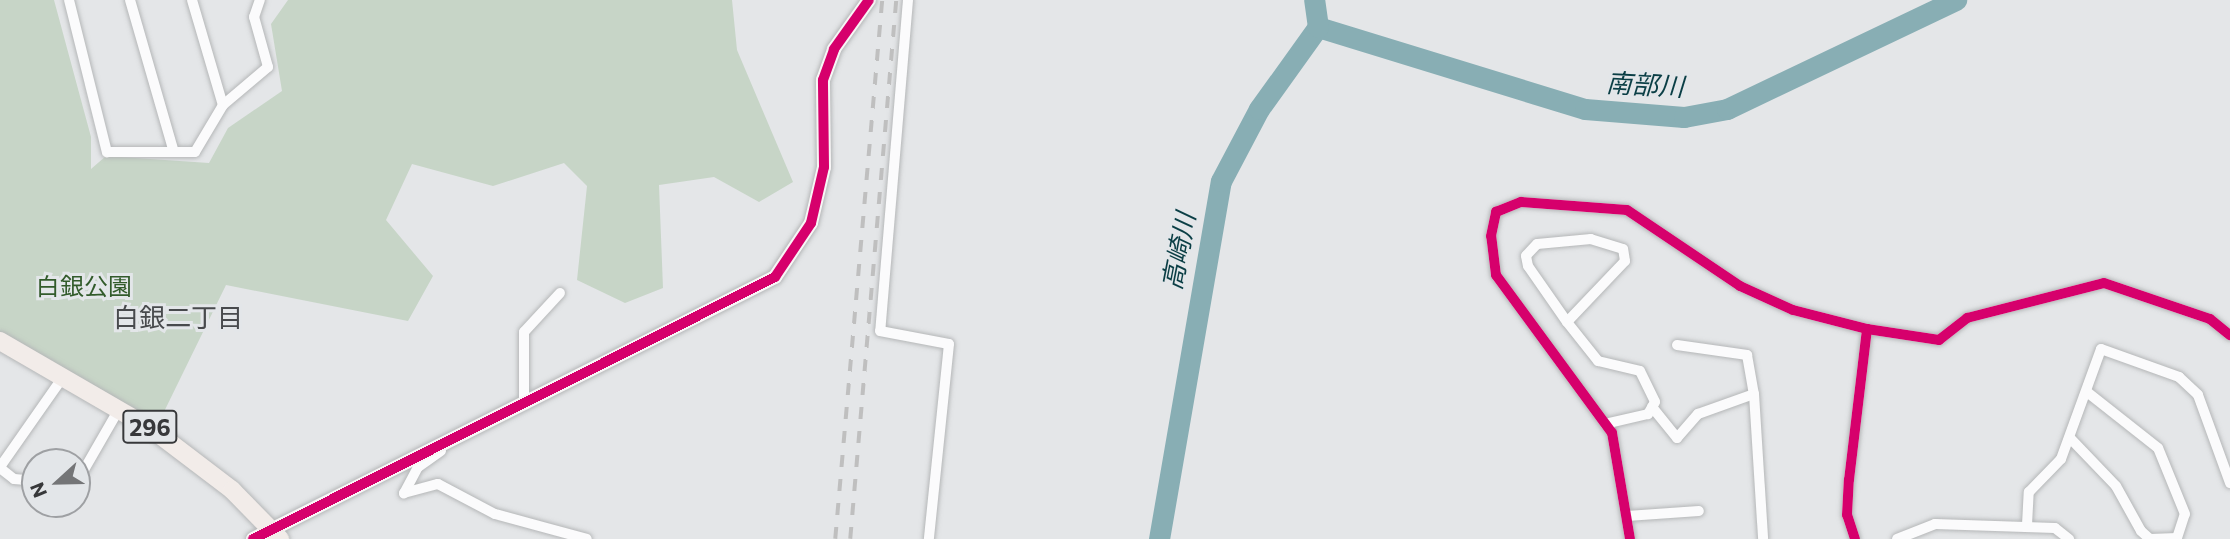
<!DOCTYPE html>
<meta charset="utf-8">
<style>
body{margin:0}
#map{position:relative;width:2230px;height:539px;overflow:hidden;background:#e4e6e8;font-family:Commissioner,"Noto Sans JP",sans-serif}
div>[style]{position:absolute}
.green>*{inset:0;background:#c7d5c7}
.river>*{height:21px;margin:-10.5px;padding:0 10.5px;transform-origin:10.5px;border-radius:10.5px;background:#88aeb4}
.roads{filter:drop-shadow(0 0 2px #b5b7b8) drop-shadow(0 0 2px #b5b7b8)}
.street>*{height:10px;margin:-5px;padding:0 5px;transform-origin:5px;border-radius:5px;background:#fbfbfc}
.secondary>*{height:14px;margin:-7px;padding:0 7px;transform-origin:7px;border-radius:7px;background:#f8f6f6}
.highway>*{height:18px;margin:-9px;padding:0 9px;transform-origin:9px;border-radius:9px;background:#f2ece9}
.rail>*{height:3.5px;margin-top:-1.75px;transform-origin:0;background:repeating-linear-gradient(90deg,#bfbfbf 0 12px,transparent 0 24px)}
.cycleway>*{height:10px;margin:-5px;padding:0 5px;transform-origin:5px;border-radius:5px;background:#d6006c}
span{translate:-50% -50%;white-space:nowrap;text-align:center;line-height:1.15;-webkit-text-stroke:6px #e3e6e9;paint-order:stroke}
.shield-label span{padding:2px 5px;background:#e3e6e9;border:2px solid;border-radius:5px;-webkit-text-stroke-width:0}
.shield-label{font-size:23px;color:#37383a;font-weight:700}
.park-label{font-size:24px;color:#325b2b}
.water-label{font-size:26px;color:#0a3e45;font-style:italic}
.neighbourhood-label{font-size:26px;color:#484a4d}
.north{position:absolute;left:21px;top:448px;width:70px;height:70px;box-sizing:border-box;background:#e3e6e9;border:2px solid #9ea0a3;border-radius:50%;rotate:248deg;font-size:19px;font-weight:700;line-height:28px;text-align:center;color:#37383a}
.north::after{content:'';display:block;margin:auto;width:24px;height:32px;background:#747577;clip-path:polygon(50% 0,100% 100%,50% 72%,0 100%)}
</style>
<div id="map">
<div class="green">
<div style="clip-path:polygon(0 0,54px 0,91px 137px,91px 169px,106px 156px,209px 163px,228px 128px,282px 91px,271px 24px,288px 0,732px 0,737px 50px,793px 182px,759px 202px,714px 177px,659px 185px,663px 288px,625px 303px,577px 280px,587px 186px,564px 163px,493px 186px,412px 164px,386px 220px,433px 276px,408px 321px,226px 285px,158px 424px,0 334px)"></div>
</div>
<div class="river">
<div style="left:1318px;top:27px;width:279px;rotate:17.1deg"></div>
<div style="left:1585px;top:109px;width:99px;rotate:4.6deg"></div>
<div style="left:1684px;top:117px;width:44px;rotate:-10.5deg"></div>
<div style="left:1727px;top:109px;width:254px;rotate:-25.5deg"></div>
<div style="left:1159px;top:539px;width:363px;rotate:-80.2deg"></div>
<div style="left:1221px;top:181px;width:81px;rotate:-62.2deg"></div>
<div style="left:1259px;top:109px;width:101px;rotate:-54.3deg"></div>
<div style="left:1318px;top:27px;width:27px;rotate:-98deg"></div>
</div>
<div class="roads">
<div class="street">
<div style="left:69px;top:0;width:157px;rotate:76deg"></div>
<div style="left:107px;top:152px;width:88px"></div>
<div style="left:195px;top:152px;width:55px;rotate:-59.2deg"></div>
<div style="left:223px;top:105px;width:59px;rotate:-40.2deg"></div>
<div style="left:268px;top:67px;width:52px;rotate:-105.6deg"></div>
<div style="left:254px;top:17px;width:18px;rotate:-71deg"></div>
<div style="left:130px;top:0;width:158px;rotate:73.9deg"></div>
<div style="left:192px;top:0;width:109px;rotate:73.6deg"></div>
<div style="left:908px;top:0;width:332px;rotate:94.8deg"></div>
<div style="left:880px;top:331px;width:70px;rotate:10.7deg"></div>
<div style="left:949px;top:344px;width:196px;rotate:95.9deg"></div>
<div style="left:1567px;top:322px;width:84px;rotate:-46.4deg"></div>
<div style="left:1625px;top:261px;width:12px;rotate:-99deg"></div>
<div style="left:1623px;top:249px;width:34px;rotate:-163deg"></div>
<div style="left:1591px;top:239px;width:54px;rotate:174.7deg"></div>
<div style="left:1537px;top:244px;width:16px;rotate:133deg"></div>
<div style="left:1526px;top:256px;width:10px;rotate:79deg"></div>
<div style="left:1528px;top:266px;width:68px;rotate:55.1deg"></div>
<div style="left:1567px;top:322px;width:50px;rotate:51.5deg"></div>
<div style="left:1598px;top:361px;width:43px;rotate:13.4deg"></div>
<div style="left:1640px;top:371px;width:34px;rotate:64deg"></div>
<div style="left:1655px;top:402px;width:14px;rotate:120deg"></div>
<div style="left:1648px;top:414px;width:44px;rotate:166.9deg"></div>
<div style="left:1677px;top:345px;width:71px;rotate:8.1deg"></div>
<div style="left:1747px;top:355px;width:40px;rotate:80deg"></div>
<div style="left:524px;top:404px;width:72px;rotate:-90deg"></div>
<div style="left:524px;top:332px;width:53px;rotate:-47.3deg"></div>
<div style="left:1652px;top:407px;width:40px;rotate:51deg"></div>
<div style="left:1677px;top:438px;width:32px;rotate:-49deg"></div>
<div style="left:1698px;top:414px;width:59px;rotate:-19.7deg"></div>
<div style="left:1754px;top:394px;width:145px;rotate:86.4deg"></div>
<div style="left:2070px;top:438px;width:66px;rotate:46.2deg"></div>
<div style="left:2116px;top:486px;width:51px;rotate:60.9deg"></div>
<div style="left:2141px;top:531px;width:12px;rotate:42deg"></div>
<div style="left:2150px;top:539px;width:27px;rotate:-2deg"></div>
<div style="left:2177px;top:538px;width:25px;rotate:-72deg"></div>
<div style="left:2185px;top:514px;width:71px;rotate:-112.2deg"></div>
<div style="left:2158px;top:448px;width:90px;rotate:-141.7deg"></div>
<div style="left:441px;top:451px;width:28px;rotate:145deg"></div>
<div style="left:418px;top:467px;width:30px;rotate:118deg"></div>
<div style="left:404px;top:493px;width:35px;rotate:-15deg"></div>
<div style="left:438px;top:484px;width:64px;rotate:27.8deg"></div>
<div style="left:495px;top:514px;width:95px;rotate:15.2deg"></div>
<div style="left:0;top:467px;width:110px;rotate:-55deg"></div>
<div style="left:0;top:468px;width:18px;rotate:38deg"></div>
<div style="left:14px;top:479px;width:21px;rotate:5deg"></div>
<div style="left:77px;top:482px;width:84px;rotate:-60.1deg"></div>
<div style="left:1627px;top:516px;width:72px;rotate:-4deg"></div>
<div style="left:2027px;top:525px;width:33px;rotate:-87deg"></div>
<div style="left:2029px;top:492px;width:46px;rotate:-45.9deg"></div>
<div style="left:2061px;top:459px;width:117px;rotate:-70deg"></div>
<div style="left:2101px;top:349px;width:83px;rotate:19.7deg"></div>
<div style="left:2179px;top:377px;width:26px;rotate:43deg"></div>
<div style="left:2198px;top:395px;width:94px;rotate:70deg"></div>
<div style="left:1630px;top:539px;width:108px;rotate:-99.6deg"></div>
<div style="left:1612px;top:433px;width:196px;rotate:-126.3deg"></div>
<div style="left:1496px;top:275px;width:39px;rotate:-97deg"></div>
<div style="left:1491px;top:236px;width:25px;rotate:-78deg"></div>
<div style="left:1496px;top:212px;width:27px;rotate:-22deg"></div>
<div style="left:1521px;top:202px;width:106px;rotate:4.3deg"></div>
<div style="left:1627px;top:210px;width:136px;rotate:33.9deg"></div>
<div style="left:1740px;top:286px;width:58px;rotate:24.4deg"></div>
<div style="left:1793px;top:310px;width:76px;rotate:14.4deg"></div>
<div style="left:1855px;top:539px;width:25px;rotate:-108deg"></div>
<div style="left:1847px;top:515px;width:35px;rotate:-87deg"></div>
<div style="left:1849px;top:480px;width:152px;rotate:-83.2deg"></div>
<div style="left:1867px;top:329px;width:73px;rotate:8.7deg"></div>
<div style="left:1939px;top:340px;width:36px;rotate:-38deg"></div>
<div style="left:1967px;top:318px;width:141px;rotate:-14.3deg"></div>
<div style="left:2104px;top:283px;width:112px;rotate:18.8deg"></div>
<div style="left:2210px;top:319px;width:26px;rotate:39deg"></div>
<div style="left:1897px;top:539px;width:41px;rotate:-21.5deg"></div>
<div style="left:1935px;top:524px;width:120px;rotate:1.9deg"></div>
<div style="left:2055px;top:528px;width:18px;rotate:38deg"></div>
</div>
<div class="secondary">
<div style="left:253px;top:539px;width:584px;rotate:-26.65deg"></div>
<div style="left:775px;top:277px;width:65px;rotate:-56.3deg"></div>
<div style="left:811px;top:223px;width:57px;rotate:-76.9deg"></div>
<div style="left:824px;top:167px;width:87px;rotate:-90.7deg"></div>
<div style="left:823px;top:80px;width:33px;rotate:-70deg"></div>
<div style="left:834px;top:49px;width:60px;rotate:-54.5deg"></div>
</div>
<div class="highway">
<div style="left:0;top:341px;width:176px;rotate:30.1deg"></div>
<div style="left:152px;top:429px;width:101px;rotate:37.3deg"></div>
<div style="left:232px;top:490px;width:69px;rotate:45.6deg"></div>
</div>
</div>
<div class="rail">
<div style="left:835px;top:539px;width:541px;rotate:-85.02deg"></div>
<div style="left:850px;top:539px;width:541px;rotate:-85.12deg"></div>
</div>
<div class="cycleway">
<div style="left:253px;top:539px;width:584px;rotate:-26.65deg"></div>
<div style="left:775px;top:277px;width:65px;rotate:-56.3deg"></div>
<div style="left:811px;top:223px;width:57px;rotate:-76.9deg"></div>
<div style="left:824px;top:167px;width:87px;rotate:-90.7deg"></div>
<div style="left:823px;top:80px;width:33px;rotate:-70deg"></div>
<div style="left:834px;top:49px;width:60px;rotate:-54.5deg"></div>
<div style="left:1630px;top:539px;width:108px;rotate:-99.6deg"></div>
<div style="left:1612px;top:433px;width:196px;rotate:-126.3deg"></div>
<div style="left:1496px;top:275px;width:39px;rotate:-97deg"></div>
<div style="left:1491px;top:236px;width:25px;rotate:-78deg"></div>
<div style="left:1496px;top:212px;width:27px;rotate:-22deg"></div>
<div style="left:1521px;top:202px;width:106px;rotate:4.3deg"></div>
<div style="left:1627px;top:210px;width:136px;rotate:33.9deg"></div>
<div style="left:1740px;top:286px;width:58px;rotate:24.4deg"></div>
<div style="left:1793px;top:310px;width:76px;rotate:14.4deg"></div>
<div style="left:1855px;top:539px;width:25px;rotate:-108deg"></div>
<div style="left:1847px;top:515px;width:35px;rotate:-87deg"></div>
<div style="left:1849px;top:480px;width:152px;rotate:-83.2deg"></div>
<div style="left:1867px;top:329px;width:73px;rotate:8.7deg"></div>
<div style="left:1939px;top:340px;width:36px;rotate:-38deg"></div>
<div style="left:1967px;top:318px;width:141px;rotate:-14.3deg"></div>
<div style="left:2104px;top:283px;width:112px;rotate:18.8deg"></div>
<div style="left:2210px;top:319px;width:26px;rotate:39deg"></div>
</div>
<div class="shield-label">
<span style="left:150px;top:427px">296</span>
</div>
<div class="park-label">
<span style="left:84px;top:286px">白銀公園</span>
</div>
<div class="water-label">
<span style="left:1645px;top:84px;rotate:3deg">南部川</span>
<span style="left:1178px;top:251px;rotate:-79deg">高崎川</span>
</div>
<div class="neighbourhood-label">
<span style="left:178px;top:317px">白銀二丁目</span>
</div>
<div class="north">N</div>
</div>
